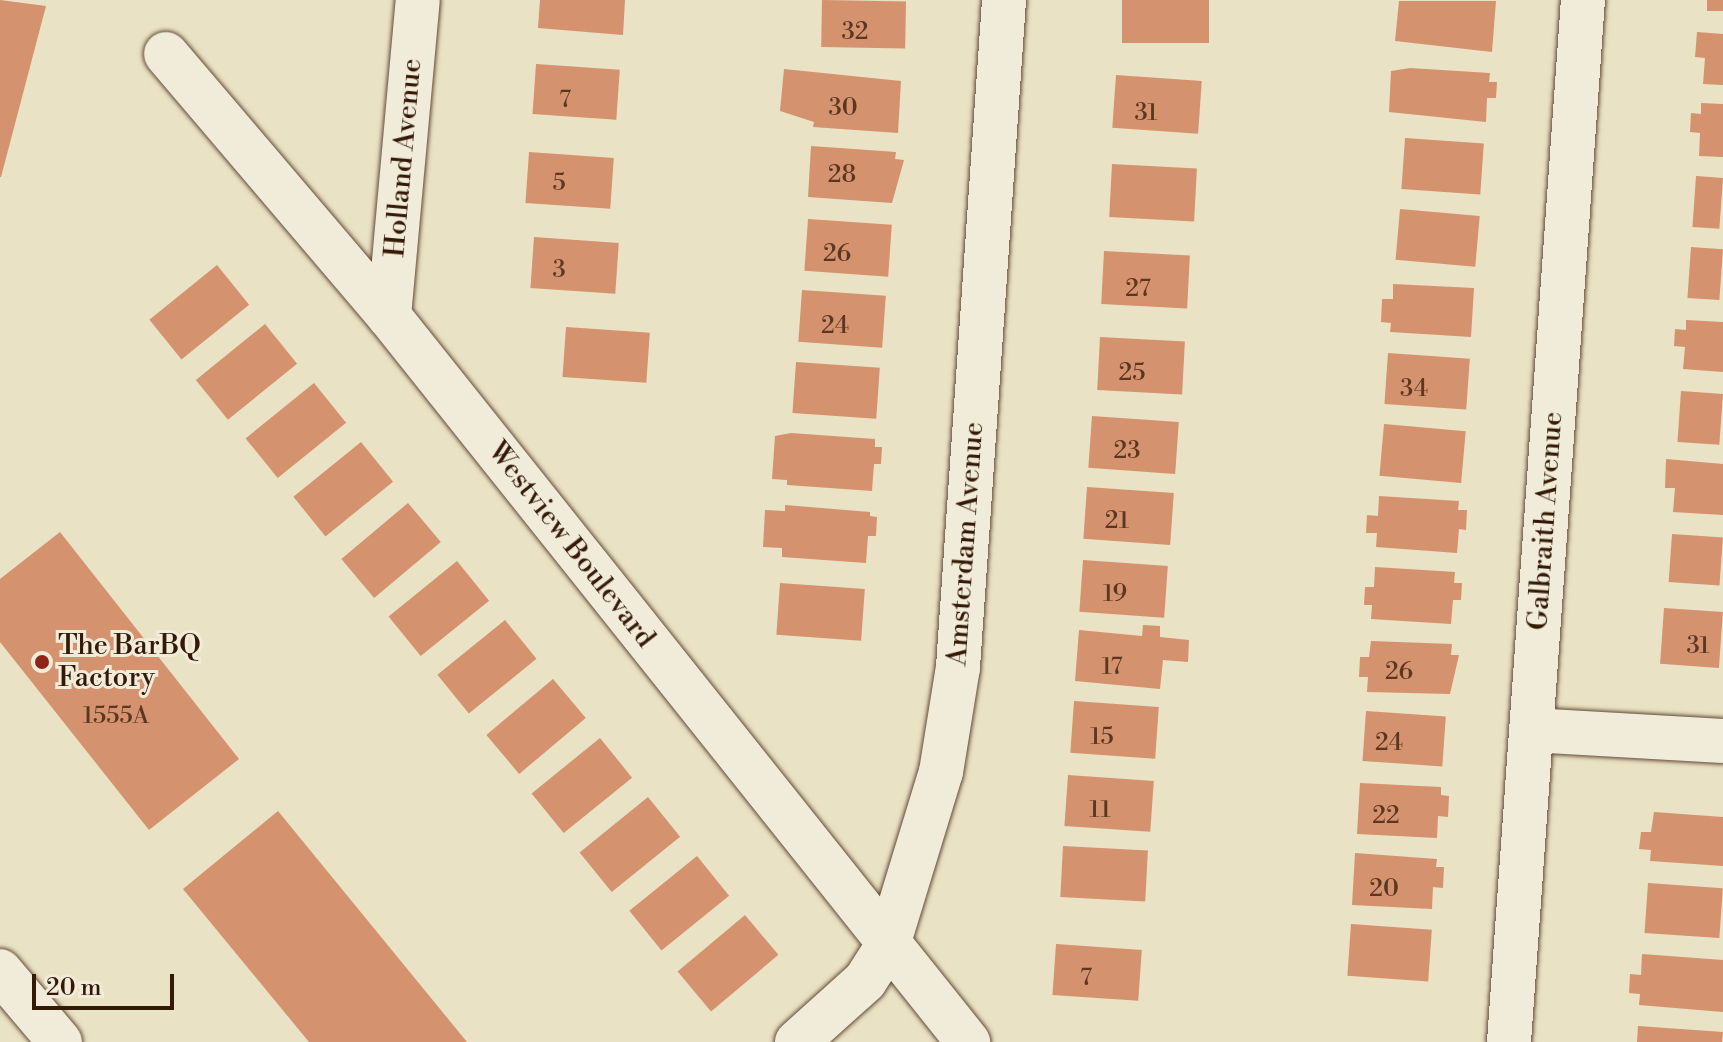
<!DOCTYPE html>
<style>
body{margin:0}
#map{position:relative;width:1723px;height:1042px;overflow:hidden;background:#eae2c4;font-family:"Libre Bodoni",serif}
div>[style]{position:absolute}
.building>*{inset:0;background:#d4926f;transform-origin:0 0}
.roads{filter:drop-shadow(0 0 2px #624b36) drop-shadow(0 0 2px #624b36)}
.minor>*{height:44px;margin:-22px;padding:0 22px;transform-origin:22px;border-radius:22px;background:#f1ecd9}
.secondary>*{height:44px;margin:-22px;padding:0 22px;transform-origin:22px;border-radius:22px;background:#f1ecd9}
.dots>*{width:22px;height:22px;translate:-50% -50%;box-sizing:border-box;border:4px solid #f1ecd9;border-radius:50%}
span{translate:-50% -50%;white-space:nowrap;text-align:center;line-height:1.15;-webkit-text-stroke:6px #f1ecd9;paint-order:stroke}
.number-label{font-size:24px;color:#5c3720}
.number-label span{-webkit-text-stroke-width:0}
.street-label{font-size:28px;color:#341906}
.poi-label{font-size:28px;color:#341906}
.left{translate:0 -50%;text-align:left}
.scale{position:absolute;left:32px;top:974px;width:142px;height:36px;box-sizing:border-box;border:4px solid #341906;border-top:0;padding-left:10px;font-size:24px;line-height:28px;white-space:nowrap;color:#341906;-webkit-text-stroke:6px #f1ecd9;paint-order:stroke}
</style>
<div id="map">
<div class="building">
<div style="clip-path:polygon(0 0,46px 6px,1px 177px,0 177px)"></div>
<div style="clip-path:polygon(540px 0,625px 0,623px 35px,538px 28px)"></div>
<div style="left:822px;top:0;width:84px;height:47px;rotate:1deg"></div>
<div style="left:1122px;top:0;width:87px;height:43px"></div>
<div style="left:1707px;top:0;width:16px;height:11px"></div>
<div style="clip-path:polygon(1399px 1px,1496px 1px,1492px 52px,1395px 41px)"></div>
<div style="clip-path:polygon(1697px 32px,1723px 34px,1723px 85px,1703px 84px,1705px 58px,1695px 57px)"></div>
<div style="left:536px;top:64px;width:84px;height:50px;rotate:4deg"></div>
<div style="clip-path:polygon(1410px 68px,1490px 73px,1489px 82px,1497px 82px,1496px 98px,1487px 98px,1486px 122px,1389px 112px,1391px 71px)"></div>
<div style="clip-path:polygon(784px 69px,901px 81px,898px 133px,813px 127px,814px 122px,780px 111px)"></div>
<div style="left:1116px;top:75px;width:86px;height:53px;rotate:4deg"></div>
<div style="clip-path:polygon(1701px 103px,1723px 104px,1723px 157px,1699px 156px,1700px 133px,1690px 132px,1691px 113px,1701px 114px)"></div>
<div style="left:1405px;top:138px;width:79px;height:51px;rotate:4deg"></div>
<div style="clip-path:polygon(811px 146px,896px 152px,895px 159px,904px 160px,892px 203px,808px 197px)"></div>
<div style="left:529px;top:152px;width:85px;height:51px;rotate:4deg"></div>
<div style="left:1112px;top:164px;width:85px;height:53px;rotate:3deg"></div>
<div style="left:1696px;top:176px;width:27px;height:51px;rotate:4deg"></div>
<div style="left:1400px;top:209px;width:80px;height:51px;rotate:5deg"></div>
<div style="left:808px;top:219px;width:84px;height:52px;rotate:4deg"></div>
<div style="left:534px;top:237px;width:85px;height:51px;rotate:4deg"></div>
<div style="left:1691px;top:247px;width:32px;height:51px;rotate:4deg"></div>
<div style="left:1104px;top:251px;width:86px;height:53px;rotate:3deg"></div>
<div style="left:217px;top:265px;width:51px;height:87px;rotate:51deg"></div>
<div style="clip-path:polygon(1393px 284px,1474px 288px,1471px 337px,1390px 332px,1391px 323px,1381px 322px,1382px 299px,1393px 299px)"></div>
<div style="left:802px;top:290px;width:84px;height:52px;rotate:4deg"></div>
<div style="clip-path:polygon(1686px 320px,1723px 322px,1723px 372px,1683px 369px,1685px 347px,1674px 346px,1675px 329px,1686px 330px)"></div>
<div style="left:265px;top:324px;width:51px;height:89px;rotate:51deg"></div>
<div style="left:566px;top:327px;width:84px;height:50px;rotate:4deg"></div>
<div style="left:1100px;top:337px;width:85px;height:53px;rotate:3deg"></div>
<div style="left:1388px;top:353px;width:82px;height:51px;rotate:4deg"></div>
<div style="left:796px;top:362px;width:84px;height:51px;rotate:4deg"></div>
<div style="left:314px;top:383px;width:51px;height:88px;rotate:51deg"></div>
<div style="left:1681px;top:391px;width:42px;height:51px;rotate:4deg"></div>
<div style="left:1092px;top:416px;width:87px;height:52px;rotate:4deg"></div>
<div style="left:1384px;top:424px;width:82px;height:52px;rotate:5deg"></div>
<div style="clip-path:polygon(791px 433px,875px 439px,875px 447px,882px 447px,881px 464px,874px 464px,872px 491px,787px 485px,787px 480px,772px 479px,775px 436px)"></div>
<div style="left:361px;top:442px;width:51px;height:87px;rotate:51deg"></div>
<div style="clip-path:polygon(1666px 459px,1723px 464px,1723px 515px,1673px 512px,1675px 488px,1665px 488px)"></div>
<div style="left:1087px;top:487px;width:87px;height:52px;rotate:4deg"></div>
<div style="clip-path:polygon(1379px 496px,1459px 501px,1458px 510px,1467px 510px,1466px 530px,1459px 529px,1457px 553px,1376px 547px,1377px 533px,1366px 533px,1367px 515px,1378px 516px)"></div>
<div style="left:408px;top:503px;width:51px;height:87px;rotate:50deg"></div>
<div style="clip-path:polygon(785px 505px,870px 512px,870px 516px,877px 517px,876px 536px,868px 536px,866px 563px,782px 557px,782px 548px,763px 547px,765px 510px,785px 511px)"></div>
<div style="clip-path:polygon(60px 532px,239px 759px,149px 830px,0 642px,0 579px)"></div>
<div style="left:1672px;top:534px;width:51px;height:48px;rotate:4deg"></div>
<div style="left:1083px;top:560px;width:85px;height:52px;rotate:4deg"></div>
<div style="left:457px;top:561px;width:51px;height:88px;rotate:51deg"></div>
<div style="clip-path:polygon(1375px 567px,1455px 572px,1454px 583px,1462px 583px,1461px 600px,1453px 600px,1451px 624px,1371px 619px,1372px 605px,1364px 605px,1365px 587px,1374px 587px)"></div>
<div style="left:780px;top:583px;width:85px;height:52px;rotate:4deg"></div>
<div style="left:1664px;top:608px;width:59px;height:56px;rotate:4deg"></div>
<div style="left:505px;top:620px;width:50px;height:87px;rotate:51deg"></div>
<div style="clip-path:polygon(1143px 625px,1160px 626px,1160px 637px,1189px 640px,1188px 662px,1163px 660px,1160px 689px,1075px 681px,1079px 630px,1142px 636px)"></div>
<div style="clip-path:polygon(1371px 641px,1452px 644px,1451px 655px,1459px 655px,1450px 694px,1367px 692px,1368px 677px,1359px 677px,1360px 657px,1369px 657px)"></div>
<div style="left:553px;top:679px;width:51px;height:87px;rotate:50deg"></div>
<div style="left:1074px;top:701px;width:85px;height:52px;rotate:4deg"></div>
<div style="left:1366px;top:711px;width:80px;height:50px;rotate:4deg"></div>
<div style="left:600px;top:738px;width:51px;height:88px;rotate:51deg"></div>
<div style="left:1068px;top:775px;width:86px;height:51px;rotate:4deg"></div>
<div style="clip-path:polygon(1360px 783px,1441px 787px,1441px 795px,1449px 796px,1448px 817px,1438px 816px,1437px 838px,1357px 834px)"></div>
<div style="left:648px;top:797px;width:51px;height:88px;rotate:51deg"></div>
<div style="clip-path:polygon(278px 811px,467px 1042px,309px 1042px,183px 889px)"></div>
<div style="clip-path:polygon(1654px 812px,1723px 817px,1723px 866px,1650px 861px,1651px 850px,1639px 849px,1641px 832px,1651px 832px)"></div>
<div style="left:1063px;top:846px;width:85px;height:51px;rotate:3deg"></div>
<div style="clip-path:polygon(1355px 853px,1437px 859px,1436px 867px,1444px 867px,1443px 888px,1433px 887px,1432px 909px,1352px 905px)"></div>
<div style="left:697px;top:856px;width:51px;height:87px;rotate:51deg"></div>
<div style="left:1648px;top:883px;width:75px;height:50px;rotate:4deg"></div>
<div style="left:745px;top:915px;width:52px;height:88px;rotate:50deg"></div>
<div style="left:1351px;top:924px;width:81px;height:52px;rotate:4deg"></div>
<div style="left:1056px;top:944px;width:86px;height:51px;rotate:4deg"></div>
<div style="clip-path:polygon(1642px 954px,1723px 960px,1723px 1012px,1639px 1005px,1640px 994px,1629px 993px,1630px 974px,1641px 975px)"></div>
<div style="clip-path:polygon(1638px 1026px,1723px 1032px,1722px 1042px,1637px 1042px)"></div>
</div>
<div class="roads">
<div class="minor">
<div style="left:166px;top:54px;width:344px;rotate:49.6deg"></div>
<div style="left:389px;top:316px;width:929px;rotate:51.43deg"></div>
<div style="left:389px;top:316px;width:317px;rotate:-84.8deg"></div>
<div style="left:1531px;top:730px;width:192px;rotate:3.3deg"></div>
<div style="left:797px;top:1042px;width:91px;rotate:-41.9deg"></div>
<div style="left:865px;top:981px;width:43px;rotate:-57.4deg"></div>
<div style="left:888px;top:945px;width:181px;rotate:-73deg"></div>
<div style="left:941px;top:772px;width:106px;rotate:-80.8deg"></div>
<div style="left:958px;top:667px;width:669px;rotate:-86.05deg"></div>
<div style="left:1509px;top:1042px;width:1045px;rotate:-85.94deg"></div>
</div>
<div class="secondary">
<div style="left:0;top:971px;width:93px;rotate:49.8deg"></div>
</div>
</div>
<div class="dots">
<div style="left:42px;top:662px;background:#8f2418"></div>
</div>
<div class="number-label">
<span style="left:855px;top:33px">32</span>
<span style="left:565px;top:101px">7</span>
<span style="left:843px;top:109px">30</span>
<span style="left:1146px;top:114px">31</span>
<span style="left:842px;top:176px">28</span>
<span style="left:559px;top:184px">5</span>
<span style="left:837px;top:255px">26</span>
<span style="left:559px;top:271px">3</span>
<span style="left:1138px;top:290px">27</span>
<span style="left:835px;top:327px">24</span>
<span style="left:1132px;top:374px">25</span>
<span style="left:1414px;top:390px">34</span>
<span style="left:1127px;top:452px">23</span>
<span style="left:1117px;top:522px">21</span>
<span style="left:1115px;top:595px">19</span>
<span style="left:1698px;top:647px">31</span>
<span style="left:1112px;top:668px">17</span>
<span style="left:1399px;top:673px">26</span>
<span style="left:116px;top:717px">1555A</span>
<span style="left:1102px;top:738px">15</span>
<span style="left:1389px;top:744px">24</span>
<span style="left:1100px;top:811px">11</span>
<span style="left:1386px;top:817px">22</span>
<span style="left:1384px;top:890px">20</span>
<span style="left:1086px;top:979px">7</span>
</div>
<div class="street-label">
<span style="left:404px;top:158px;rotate:-85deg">Holland Avenue</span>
<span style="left:1546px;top:521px;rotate:-86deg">Galbraith Avenue</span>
<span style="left:966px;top:544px;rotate:-86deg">Amsterdam Avenue</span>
<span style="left:571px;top:545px;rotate:52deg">Westview Boulevard</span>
</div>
<div class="poi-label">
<span class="left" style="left:58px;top:662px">The BarBQ<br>Factory</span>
</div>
<div class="scale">20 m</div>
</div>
